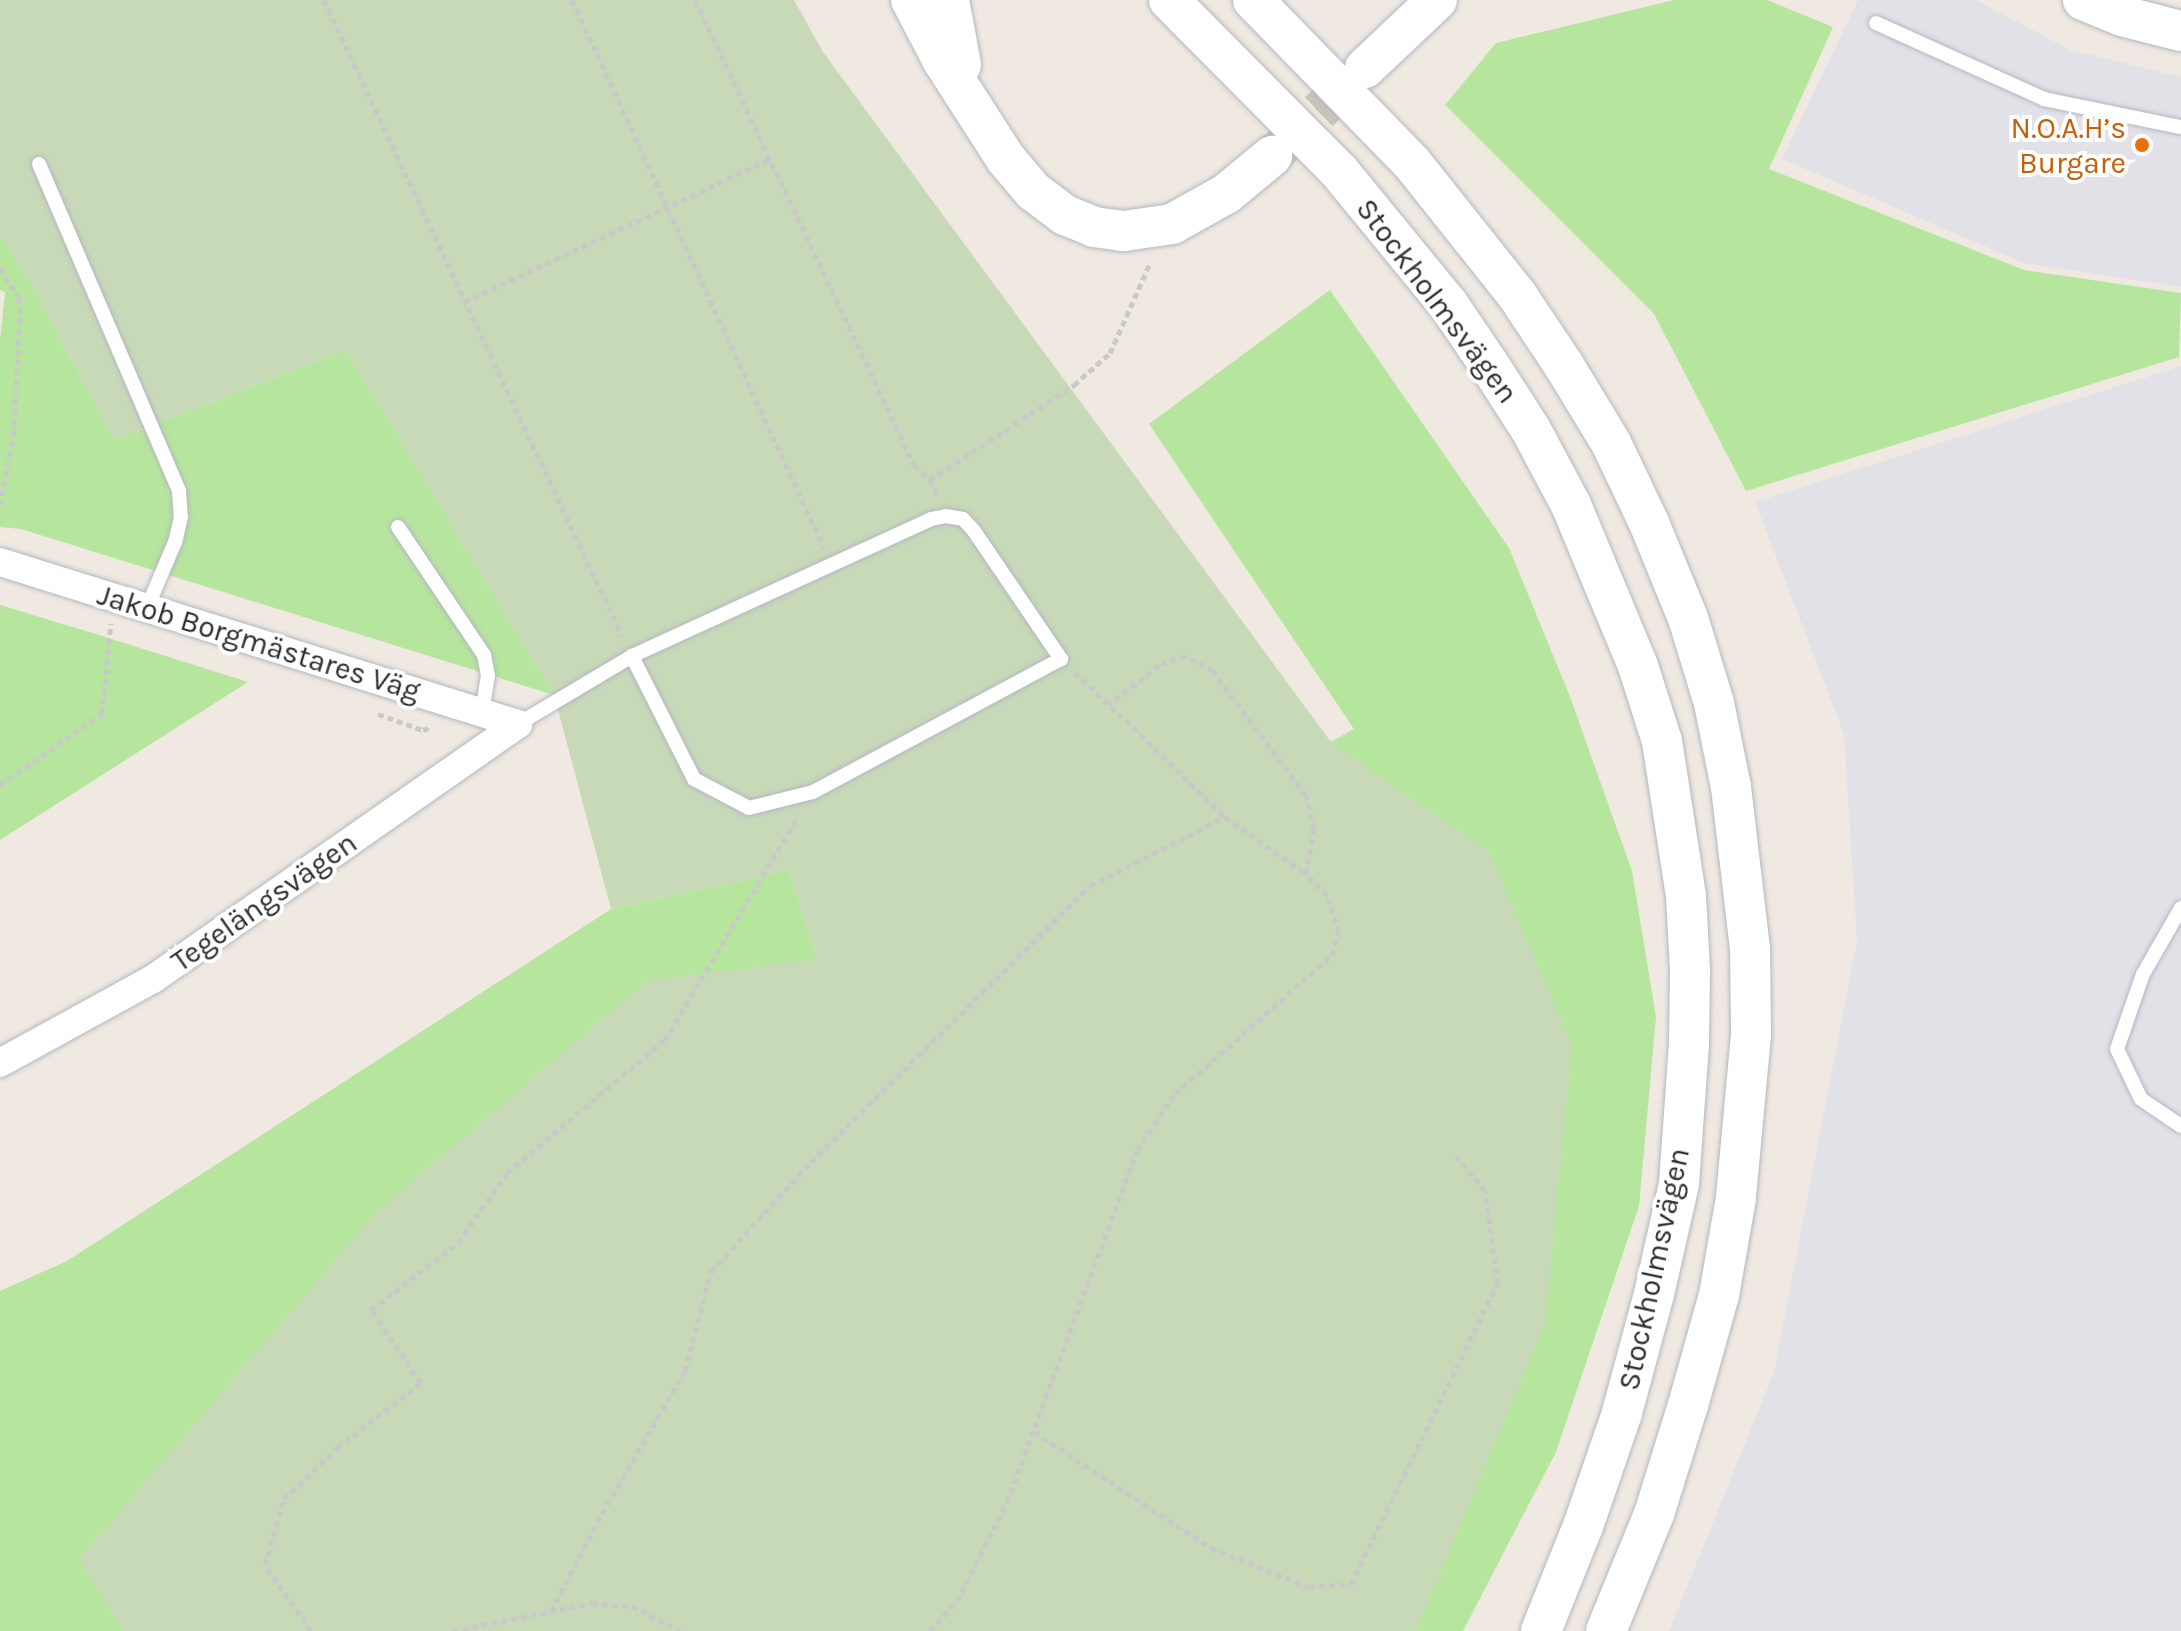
<!DOCTYPE html>
<meta charset="utf-8">
<style>
body{margin:0}
#map{position:relative;width:2181px;height:1631px;overflow:hidden;background:#efe9e1;font-family:Karla,sans-serif}
div>[style]{position:absolute}
.industrial>*{inset:0;background:#e3e1e8}
.green>*{inset:0;background:#b6e59e}
.cemetery>*{inset:0;background:#c8d9b8}
.secondary-tunnel>*{height:40px;margin-top:-20px;transform-origin:0;background:repeating-linear-gradient(90deg,#c8c4bd 0 40px,transparent 0 60px)}
.path>*{height:5px;margin-top:-2.5px;transform-origin:0;background:repeating-linear-gradient(90deg,#c9c9c9 0 6px,transparent 0 10px)}
.roads{filter:drop-shadow(0 0 2px #b4b7c1) drop-shadow(0 0 2px #b4b7c1)}
.service>*{height:14px;margin:-7px;padding:0 7px;transform-origin:7px;border-radius:7px;background:#fff}
.minor>*{height:28px;margin:-14px;padding:0 14px;transform-origin:14px;border-radius:14px;background:#fff}
.secondary>*{height:40px;margin:-20px;padding:0 20px;transform-origin:20px;border-radius:20px;background:#fff}
.dots>*{width:22px;height:22px;translate:-50% -50%;box-sizing:border-box;border:4px solid #fff;border-radius:50%}
span{translate:-50% -50%;white-space:nowrap;text-align:center;line-height:1.15;-webkit-text-stroke:8px #fff;paint-order:stroke}
.food-label{font-size:30px;color:#c56008}
.right{translate:-100% -50%;text-align:right}
.street-label{font-size:30px;color:#2e2e2e}
</style>
<div id="map">
<div class="industrial">
<div style="clip-path:polygon(1858px 0,1975px 0,2071px 50px,2181px 77px,2181px 287px,2024px 263px,1782px 159px)"></div>
<div style="clip-path:polygon(2181px 366px,2181px 1631px,1669px 1631px,1774px 1372px,1857px 941px,1844px 734px,1755px 502px)"></div>
</div>
<div class="green">
<div style="clip-path:polygon(1674px 0,1767px 0,1833px 27px,1769px 169px,2024px 270px,2181px 293px,2179px 357px,1746px 491px,1654px 314px,1445px 105px,1496px 43px)"></div>
<div style="clip-path:polygon(0 234px,30px 281px,114px 440px,346px 350px,554px 695px,21px 529px,0 527px,0 341px,5px 292px,0 290px)"></div>
<div style="clip-path:polygon(1330px 290px,1509px 548px,1569px 694px,1632px 871px,1656px 1017px,1639px 1206px,1556px 1452px,1463px 1631px,0 1631px,0 1291px,67px 1261px,611px 909px,789px 870px,817px 959px,1086px 879px,1354px 729px,1149px 424px)"></div>
<div style="clip-path:polygon(0 605px,99px 635px,248px 682px,0 840px)"></div>
</div>
<div class="cemetery">
<div style="clip-path:polygon(0 0,794px 0,823px 52px,1331px 742px,1489px 852px,1572px 1046px,1545px 1324px,1416px 1631px,123px 1631px,79px 1559px,377px 1211px,646px 981px,817px 959px,789px 870px,611px 909px,554px 695px,346px 350px,114px 440px,30px 281px,0 234px)"></div>
</div>
<div class="secondary-tunnel">
<div style="left:1275px;top:153px;width:124px;rotate:-43.4deg"></div>
</div>
<div class="path">
<div style="left:324px;top:0;width:702px;rotate:64.89deg"></div>
<div style="left:572px;top:0;width:603px;rotate:65.3deg"></div>
<div style="left:695px;top:0;width:514px;rotate:64.78deg"></div>
<div style="left:914px;top:465px;width:22px;rotate:43deg"></div>
<div style="left:930px;top:480px;width:19px;rotate:65deg"></div>
<div style="left:0;top:268px;width:35px;rotate:57deg"></div>
<div style="left:19px;top:297px;width:22px;rotate:87deg"></div>
<div style="left:20px;top:319px;width:112px;rotate:93.1deg"></div>
<div style="left:14px;top:431px;width:74px;rotate:100.9deg"></div>
<div style="left:464px;top:302px;width:339px;rotate:-25deg"></div>
<div style="left:930px;top:480px;width:173px;rotate:-33.4deg"></div>
<div style="left:1074px;top:385px;width:48px;rotate:-41.6deg"></div>
<div style="left:1110px;top:353px;width:98px;rotate:-66deg"></div>
<div style="left:1075px;top:672px;width:209px;rotate:44deg"></div>
<div style="left:1225px;top:817px;width:99px;rotate:35.1deg"></div>
<div style="left:378px;top:714px;width:48px;rotate:19.6deg"></div>
<div style="left:423px;top:730px;width:6px;rotate:-18deg"></div>
<div style="left:0;top:785px;width:124px;rotate:-34.8deg"></div>
<div style="left:102px;top:714px;width:91px;rotate:-84.4deg"></div>
<div style="left:1034px;top:1432px;width:212px;rotate:33.2deg"></div>
<div style="left:1211px;top:1548px;width:105px;rotate:21.7deg"></div>
<div style="left:1309px;top:1587px;width:42px;rotate:-4.1deg"></div>
<div style="left:1351px;top:1584px;width:335px;rotate:-64deg"></div>
<div style="left:1498px;top:1283px;width:93px;rotate:-98deg"></div>
<div style="left:1485px;top:1191px;width:46px;rotate:-128.9deg"></div>
<div style="left:551px;top:1611px;width:120px;rotate:-62.2deg"></div>
<div style="left:607px;top:1505px;width:155px;rotate:-59.8deg"></div>
<div style="left:685px;top:1371px;width:102px;rotate:-75.3deg"></div>
<div style="left:711px;top:1272px;width:149px;rotate:-47.7deg"></div>
<div style="left:811px;top:1162px;width:392px;rotate:-44.7deg"></div>
<div style="left:1090px;top:886px;width:152px;rotate:-27.1deg"></div>
<div style="left:311px;top:1631px;width:80px;rotate:-124.9deg"></div>
<div style="left:265px;top:1565px;width:69px;rotate:-73.9deg"></div>
<div style="left:284px;top:1499px;width:74px;rotate:-43.9deg"></div>
<div style="left:337px;top:1448px;width:106px;rotate:-37.7deg"></div>
<div style="left:421px;top:1383px;width:88px;rotate:-124.4deg"></div>
<div style="left:371px;top:1310px;width:110px;rotate:-37.6deg"></div>
<div style="left:458px;top:1243px;width:85px;rotate:-55deg"></div>
<div style="left:507px;top:1173px;width:207px;rotate:-40.1deg"></div>
<div style="left:665px;top:1040px;width:260px;rotate:-59.2deg"></div>
<div style="left:452px;top:1631px;width:143px;rotate:-11.3deg"></div>
<div style="left:592px;top:1603px;width:40px;rotate:4.3deg"></div>
<div style="left:632px;top:1606px;width:54px;rotate:27.5deg"></div>
<div style="left:930px;top:1631px;width:40px;rotate:-48deg"></div>
<div style="left:957px;top:1601px;width:111px;rotate:-63.2deg"></div>
<div style="left:1007px;top:1502px;width:375px;rotate:-69.7deg"></div>
<div style="left:1137px;top:1150px;width:68px;rotate:-55.8deg"></div>
<div style="left:1175px;top:1094px;width:210px;rotate:-41.5deg"></div>
<div style="left:1332px;top:955px;width:24px;rotate:-73deg"></div>
<div style="left:1339px;top:932px;width:39px;rotate:-108deg"></div>
<div style="left:1327px;top:895px;width:30px;rotate:-135deg"></div>
<div style="left:1306px;top:874px;width:46px;rotate:-79.9deg"></div>
<div style="left:1314px;top:829px;width:35px;rotate:-103deg"></div>
<div style="left:1306px;top:795px;width:155px;rotate:-126.9deg"></div>
<div style="left:1213px;top:671px;width:31px;rotate:-151deg"></div>
<div style="left:1186px;top:656px;width:28px;rotate:162deg"></div>
<div style="left:1159px;top:665px;width:63px;rotate:141.5deg"></div>
</div>
<div class="roads">
<div class="service">
<div style="left:1876px;top:23px;width:184px;rotate:24.3deg"></div>
<div style="left:2044px;top:99px;width:140px;rotate:11.6deg"></div>
<div style="left:39px;top:164px;width:356px;rotate:66.8deg"></div>
<div style="left:179px;top:491px;width:26px;rotate:86deg"></div>
<div style="left:181px;top:517px;width:26px;rotate:103deg"></div>
<div style="left:175px;top:542px;width:72px;rotate:113deg"></div>
<div style="left:398px;top:527px;width:154px;rotate:56.1deg"></div>
<div style="left:484px;top:655px;width:20px;rotate:79deg"></div>
<div style="left:488px;top:675px;width:38px;rotate:99deg"></div>
<div style="left:518px;top:724px;width:133px;rotate:-30.8deg"></div>
<div style="left:632px;top:656px;width:329px;rotate:-24.6deg"></div>
<div style="left:931px;top:519px;width:15px;rotate:-11deg"></div>
<div style="left:946px;top:516px;width:17px;rotate:10deg"></div>
<div style="left:963px;top:519px;width:16px;rotate:47deg"></div>
<div style="left:974px;top:531px;width:155px;rotate:55.8deg"></div>
<div style="left:1061px;top:659px;width:281px;rotate:151.8deg"></div>
<div style="left:813px;top:792px;width:66px;rotate:166deg"></div>
<div style="left:749px;top:808px;width:62px;rotate:-152.2deg"></div>
<div style="left:694px;top:779px;width:138px;rotate:-116.8deg"></div>
<div style="left:2181px;top:908px;width:76px;rotate:119.9deg"></div>
<div style="left:2143px;top:974px;width:79px;rotate:109.1deg"></div>
<div style="left:2117px;top:1049px;width:55px;rotate:64.4deg"></div>
<div style="left:2141px;top:1099px;width:48px;rotate:34deg"></div>
</div>
<div class="minor">
<div style="left:0;top:562px;width:543px;rotate:17.37deg"></div>
<div style="left:0;top:1063px;width:175px;rotate:-28.8deg"></div>
<div style="left:153px;top:979px;width:445px;rotate:-34.9deg"></div>
</div>
<div class="secondary">
<div style="left:911px;top:0;width:69px;rotate:62.3deg"></div>
<div style="left:943px;top:61px;width:117px;rotate:57.3deg"></div>
<div style="left:1006px;top:159px;width:42px;rotate:49.8deg"></div>
<div style="left:1033px;top:191px;width:40px;rotate:37deg"></div>
<div style="left:1065px;top:215px;width:31px;rotate:22deg"></div>
<div style="left:1094px;top:227px;width:30px;rotate:8deg"></div>
<div style="left:1124px;top:231px;width:49px;rotate:-8.3deg"></div>
<div style="left:1172px;top:224px;width:62px;rotate:-29.1deg"></div>
<div style="left:1226px;top:194px;width:60px;rotate:-39.6deg"></div>
<div style="left:949px;top:0;width:66px;rotate:79.5deg"></div>
<div style="left:1169px;top:0;width:241px;rotate:45.2deg"></div>
<div style="left:1339px;top:171px;width:172px;rotate:50.7deg"></div>
<div style="left:1448px;top:304px;width:75px;rotate:55.9deg"></div>
<div style="left:1490px;top:366px;width:76px;rotate:57.4deg"></div>
<div style="left:1531px;top:430px;width:85px;rotate:61.9deg"></div>
<div style="left:1571px;top:505px;width:174px;rotate:67.4deg"></div>
<div style="left:1638px;top:666px;width:79px;rotate:72.3deg"></div>
<div style="left:1662px;top:741px;width:157px;rotate:81.2deg"></div>
<div style="left:1686px;top:896px;width:75px;rotate:86.9deg"></div>
<div style="left:1690px;top:971px;width:73px;rotate:90.8deg"></div>
<div style="left:1689px;top:1044px;width:140px;rotate:94.1deg"></div>
<div style="left:1679px;top:1184px;width:113px;rotate:102.8deg"></div>
<div style="left:1654px;top:1294px;width:123px;rotate:105.1deg"></div>
<div style="left:1622px;top:1413px;width:120px;rotate:109deg"></div>
<div style="left:1583px;top:1526px;width:113px;rotate:111.8deg"></div>
<div style="left:1253px;top:0;width:228px;rotate:45.7deg"></div>
<div style="left:1412px;top:163px;width:169px;rotate:51.5deg"></div>
<div style="left:1517px;top:295px;width:83px;rotate:56.3deg"></div>
<div style="left:1563px;top:364px;width:92px;rotate:58.7deg"></div>
<div style="left:1611px;top:443px;width:89px;rotate:64.6deg"></div>
<div style="left:1649px;top:523px;width:103px;rotate:67.7deg"></div>
<div style="left:1688px;top:618px;width:89px;rotate:73deg"></div>
<div style="left:1714px;top:703px;width:86px;rotate:78.6deg"></div>
<div style="left:1731px;top:787px;width:162px;rotate:83.3deg"></div>
<div style="left:1750px;top:948px;width:87px;rotate:89.3deg"></div>
<div style="left:1751px;top:1035px;width:164px;rotate:95.3deg"></div>
<div style="left:1736px;top:1198px;width:98px;rotate:99.9deg"></div>
<div style="left:1719px;top:1295px;width:114px;rotate:105.7deg"></div>
<div style="left:1688px;top:1405px;width:114px;rotate:107.3deg"></div>
<div style="left:1654px;top:1514px;width:126px;rotate:112.3deg"></div>
<div style="left:2083px;top:0;width:42px;rotate:22.3deg"></div>
<div style="left:2122px;top:16px;width:61px;rotate:14.3deg"></div>
<div style="left:1365px;top:68px;width:99px;rotate:-43.4deg"></div>
</div>
</div>
<div class="dots">
<div style="left:2142px;top:145px;background:#e8710a"></div>
</div>
<div class="food-label">
<span class="right" style="left:2126px;top:145px">N.O.A.H’s<br>Burgare</span>
</div>
<div class="street-label">
<span style="left:1437px;top:301px;rotate:53deg">Stockholmsvägen</span>
<span style="left:259px;top:643px;rotate:17deg">Jakob Borgmästares Väg</span>
<span style="left:264px;top:902px;rotate:-35deg">Tegelängsvägen</span>
<span style="left:1654px;top:1269px;rotate:-78deg">Stockholmsvägen</span>
</div>
</div>
